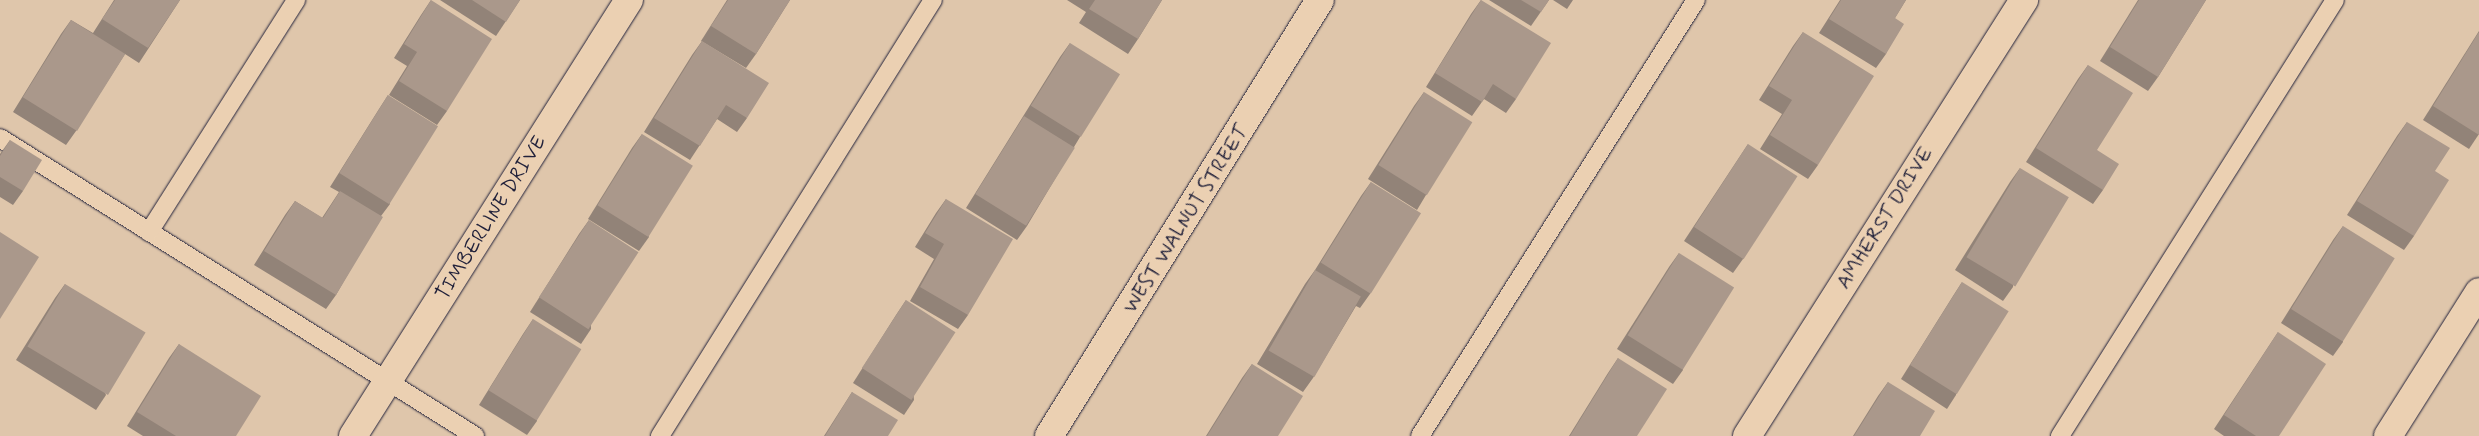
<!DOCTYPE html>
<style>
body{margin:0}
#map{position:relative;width:2479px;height:436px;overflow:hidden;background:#dfc6ab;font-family:Mynerve,sans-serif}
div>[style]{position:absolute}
.roads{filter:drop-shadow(0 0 1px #22223b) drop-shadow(0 0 1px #22223b)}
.service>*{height:18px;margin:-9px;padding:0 9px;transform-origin:9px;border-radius:9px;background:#ebd0b2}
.minor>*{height:28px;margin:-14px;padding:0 14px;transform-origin:14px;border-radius:14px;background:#ebd0b2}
.secondary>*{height:28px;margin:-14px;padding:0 14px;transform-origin:14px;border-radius:14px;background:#ebd0b2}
.wall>*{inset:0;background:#928378}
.building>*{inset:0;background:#aa988b;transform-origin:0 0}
span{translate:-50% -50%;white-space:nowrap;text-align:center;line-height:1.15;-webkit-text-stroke:5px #ebd0b2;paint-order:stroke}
.street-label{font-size:20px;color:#22223b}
</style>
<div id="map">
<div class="roads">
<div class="service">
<div style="left:0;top:138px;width:561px;rotate:32.1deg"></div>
<div style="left:149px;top:232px;width:275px;rotate:-57.6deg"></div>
<div style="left:660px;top:436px;width:514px;rotate:-57.95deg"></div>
<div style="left:1420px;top:436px;width:516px;rotate:-57.67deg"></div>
<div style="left:2060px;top:436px;width:515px;rotate:-57.76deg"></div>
</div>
<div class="minor">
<div style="left:353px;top:436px;width:516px;rotate:-57.67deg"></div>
<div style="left:1747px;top:436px;width:517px;rotate:-57.57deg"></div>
<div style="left:2388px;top:436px;width:170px;rotate:-57.7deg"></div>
</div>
<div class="secondary">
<div style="left:1049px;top:436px;width:513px;rotate:-58.14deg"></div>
</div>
</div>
<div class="wall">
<div style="clip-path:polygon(114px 0,180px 0,139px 63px,125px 54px,76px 131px,66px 145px,13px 112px,61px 34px,71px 20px,93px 33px)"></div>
<div style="clip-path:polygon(431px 0,447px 111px,437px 125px,389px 95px,407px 66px,394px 58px,421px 15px)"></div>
<div style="clip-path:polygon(440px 0,520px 0,496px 36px)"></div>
<div style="clip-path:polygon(727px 0,790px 0,756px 54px,746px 68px,701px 41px)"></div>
<div style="clip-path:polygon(1067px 0,1162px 0,1138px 39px,1128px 54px,1079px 23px,1086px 12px)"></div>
<div style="clip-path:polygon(1481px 0,1516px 99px,1506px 113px,1484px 99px,1472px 116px,1426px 87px,1471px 14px)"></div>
<div style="clip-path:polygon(1489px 0,1549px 0,1531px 26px)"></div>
<div style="clip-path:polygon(1553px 0,1573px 0,1567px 9px)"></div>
<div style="clip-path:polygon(1840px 0,1906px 0,1895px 18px,1886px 54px,1876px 68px,1819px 33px)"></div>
<div style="clip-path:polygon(2138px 0,2206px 0,2158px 77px,2148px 91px,2100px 61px)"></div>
<div style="clip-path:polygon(2479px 31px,2479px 134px,2469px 149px,2423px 120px)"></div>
<div style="clip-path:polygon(1803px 32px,1818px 165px,1808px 179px,1760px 149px,1782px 114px,1759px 100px,1793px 46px)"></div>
<div style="clip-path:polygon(702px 41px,747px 118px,737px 132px,717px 119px,690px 160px,644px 132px,692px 55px)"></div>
<div style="clip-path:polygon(1070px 43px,1080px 137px,1074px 147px,1027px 226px,1017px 240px,966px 208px,1060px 57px)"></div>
<div style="clip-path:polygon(2088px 65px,2097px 150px,2103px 190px,2093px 204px,2026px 162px,2078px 79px)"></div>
<div style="clip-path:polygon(1424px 92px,1426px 195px,1417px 210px,1368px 179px,1414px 106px)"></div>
<div style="clip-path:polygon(388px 95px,390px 204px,381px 216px,336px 295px,326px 309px,254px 265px,285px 215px,295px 201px,322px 218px,339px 192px,330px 187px,379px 109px)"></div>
<div style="clip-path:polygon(2407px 122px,2414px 236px,2404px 250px,2347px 215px,2397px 136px)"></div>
<div style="clip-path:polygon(642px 134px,649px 237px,639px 251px,588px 219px,632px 148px)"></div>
<div style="clip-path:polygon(10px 140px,23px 191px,13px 205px,0 197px,0 154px)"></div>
<div style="clip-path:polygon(1748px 144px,1743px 259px,1733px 273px,1684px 241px)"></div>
<div style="clip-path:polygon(2020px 168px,2013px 287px,2003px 301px,1955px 270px,2010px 182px)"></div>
<div style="clip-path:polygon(1371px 182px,1370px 294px,1360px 308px,1356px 306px,1313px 378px,1303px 392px,1257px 364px,1305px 284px,1315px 270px,1361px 196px)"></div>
<div style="clip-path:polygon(946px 199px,968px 315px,958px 329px,910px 301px,934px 259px,915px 247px,936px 213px)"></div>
<div style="clip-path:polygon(589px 220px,591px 329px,581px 344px,530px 312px,579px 234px)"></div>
<div style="clip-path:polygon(2343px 226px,2343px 342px,2333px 356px,2281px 323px,2333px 240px)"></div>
<div style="clip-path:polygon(1679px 253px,1683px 370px,1673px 384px,1617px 349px,1669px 267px)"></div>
<div style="clip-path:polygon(1962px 282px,1956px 395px,1947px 409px,1901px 379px,1953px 296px)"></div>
<div style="clip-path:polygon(65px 284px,106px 395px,96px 410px,16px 360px,55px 298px)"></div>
<div style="clip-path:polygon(906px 300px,914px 400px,904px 415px,853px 383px,896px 315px)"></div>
<div style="clip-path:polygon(533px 319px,537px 421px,527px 435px,479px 405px,523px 334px)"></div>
<div style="clip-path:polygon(2278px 332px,2279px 436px,2224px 436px,2214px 429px)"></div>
<div style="clip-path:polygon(179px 344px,236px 436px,143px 436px,127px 426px,169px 358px)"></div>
<div style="clip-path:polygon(1618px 358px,1637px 436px,1569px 436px,1608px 373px)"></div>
<div style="clip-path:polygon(1252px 364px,1278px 436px,1206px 436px,1242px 378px)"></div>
<div style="clip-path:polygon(1888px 382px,1920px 436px,1853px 436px,1878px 396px)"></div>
<div style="clip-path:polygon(852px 392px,888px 436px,824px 436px)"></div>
</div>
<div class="building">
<div style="clip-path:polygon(115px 0,180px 0,148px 48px,102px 19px)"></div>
<div style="clip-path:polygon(431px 0,492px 39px,447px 111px,399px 81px,417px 52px,404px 44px)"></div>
<div style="clip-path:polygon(472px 0,520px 0,506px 22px)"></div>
<div style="clip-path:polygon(728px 0,790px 0,756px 54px,711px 26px)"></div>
<div style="clip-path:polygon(1095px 0,1162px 0,1138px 39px,1089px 9px)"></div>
<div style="clip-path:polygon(1481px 0,1551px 43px,1516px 99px,1493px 84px,1482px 102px,1435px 73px)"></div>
<div style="clip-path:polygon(1521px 0,1549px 0,1541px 12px)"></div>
<div style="clip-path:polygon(1841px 0,1906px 0,1895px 18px,1904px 24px,1886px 54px,1829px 19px)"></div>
<div style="clip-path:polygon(2139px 0,2206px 0,2158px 77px,2110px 47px)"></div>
<div style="left:71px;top:20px;width:64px;height:91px;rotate:32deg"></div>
<div style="clip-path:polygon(1803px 32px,1874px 76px,1818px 165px,1770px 135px,1792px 100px,1769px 86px)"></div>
<div style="clip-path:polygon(2479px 32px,2479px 135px,2433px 106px)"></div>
<div style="clip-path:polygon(702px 41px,769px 83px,747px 118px,726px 105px,700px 146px,654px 118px)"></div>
<div style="left:1070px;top:43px;width:59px;height:74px;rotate:32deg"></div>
<div style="clip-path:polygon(2088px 65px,2133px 93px,2097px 150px,2119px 164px,2103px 190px,2036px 148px)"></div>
<div style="left:1424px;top:92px;width:57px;height:86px;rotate:32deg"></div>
<div style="left:388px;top:95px;width:59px;height:92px;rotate:32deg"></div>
<div style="left:1024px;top:116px;width:60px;height:92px;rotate:32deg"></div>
<div style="clip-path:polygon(2407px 122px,2450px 148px,2435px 171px,2449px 180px,2414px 236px,2357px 201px)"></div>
<div style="left:642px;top:134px;width:60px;height:84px;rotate:32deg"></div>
<div style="clip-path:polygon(10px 140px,42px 160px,23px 191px,0 177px,0 156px)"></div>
<div style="left:1748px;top:144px;width:59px;height:99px;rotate:33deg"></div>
<div style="left:2020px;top:168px;width:57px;height:104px;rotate:31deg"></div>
<div style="left:1371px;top:182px;width:59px;height:95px;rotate:32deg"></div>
<div style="clip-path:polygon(340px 191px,383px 217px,336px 295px,264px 251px,295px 201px,323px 218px)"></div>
<div style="clip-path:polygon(946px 199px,1013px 239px,968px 315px,920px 287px,944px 244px,925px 233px)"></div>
<div style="left:589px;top:220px;width:59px;height:92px;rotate:33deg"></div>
<div style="left:2343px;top:226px;width:61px;height:98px;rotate:32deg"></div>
<div style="clip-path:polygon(0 232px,39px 257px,0 319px)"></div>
<div style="left:1679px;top:253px;width:65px;height:97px;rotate:32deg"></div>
<div style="left:1315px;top:270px;width:53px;height:93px;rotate:30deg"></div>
<div style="left:1962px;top:282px;width:55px;height:98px;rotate:32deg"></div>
<div style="left:65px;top:284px;width:94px;height:73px;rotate:31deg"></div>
<div style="left:906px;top:300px;width:59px;height:81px;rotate:33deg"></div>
<div style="left:533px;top:319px;width:57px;height:84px;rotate:32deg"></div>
<div style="clip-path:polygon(2278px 332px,2326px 364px,2279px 436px,2256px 436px,2224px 415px)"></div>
<div style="clip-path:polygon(179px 344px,261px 396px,236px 436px,176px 436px,137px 412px)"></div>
<div style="clip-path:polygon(1618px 358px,1667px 389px,1637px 436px,1570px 436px)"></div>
<div style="clip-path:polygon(1252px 364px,1303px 396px,1278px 436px,1207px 436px)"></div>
<div style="clip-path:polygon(1888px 382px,1935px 411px,1920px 436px,1854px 436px)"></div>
<div style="clip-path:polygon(852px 392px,898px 420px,888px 436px,825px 436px)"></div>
</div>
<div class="street-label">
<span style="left:491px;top:218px;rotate:-58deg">TIMBERLINE DRIVE</span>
<span style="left:1885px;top:218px;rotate:-58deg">AMHERST DRIVE</span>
<span style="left:1186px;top:219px;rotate:-58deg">WEST WALNUT STREET</span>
</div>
</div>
